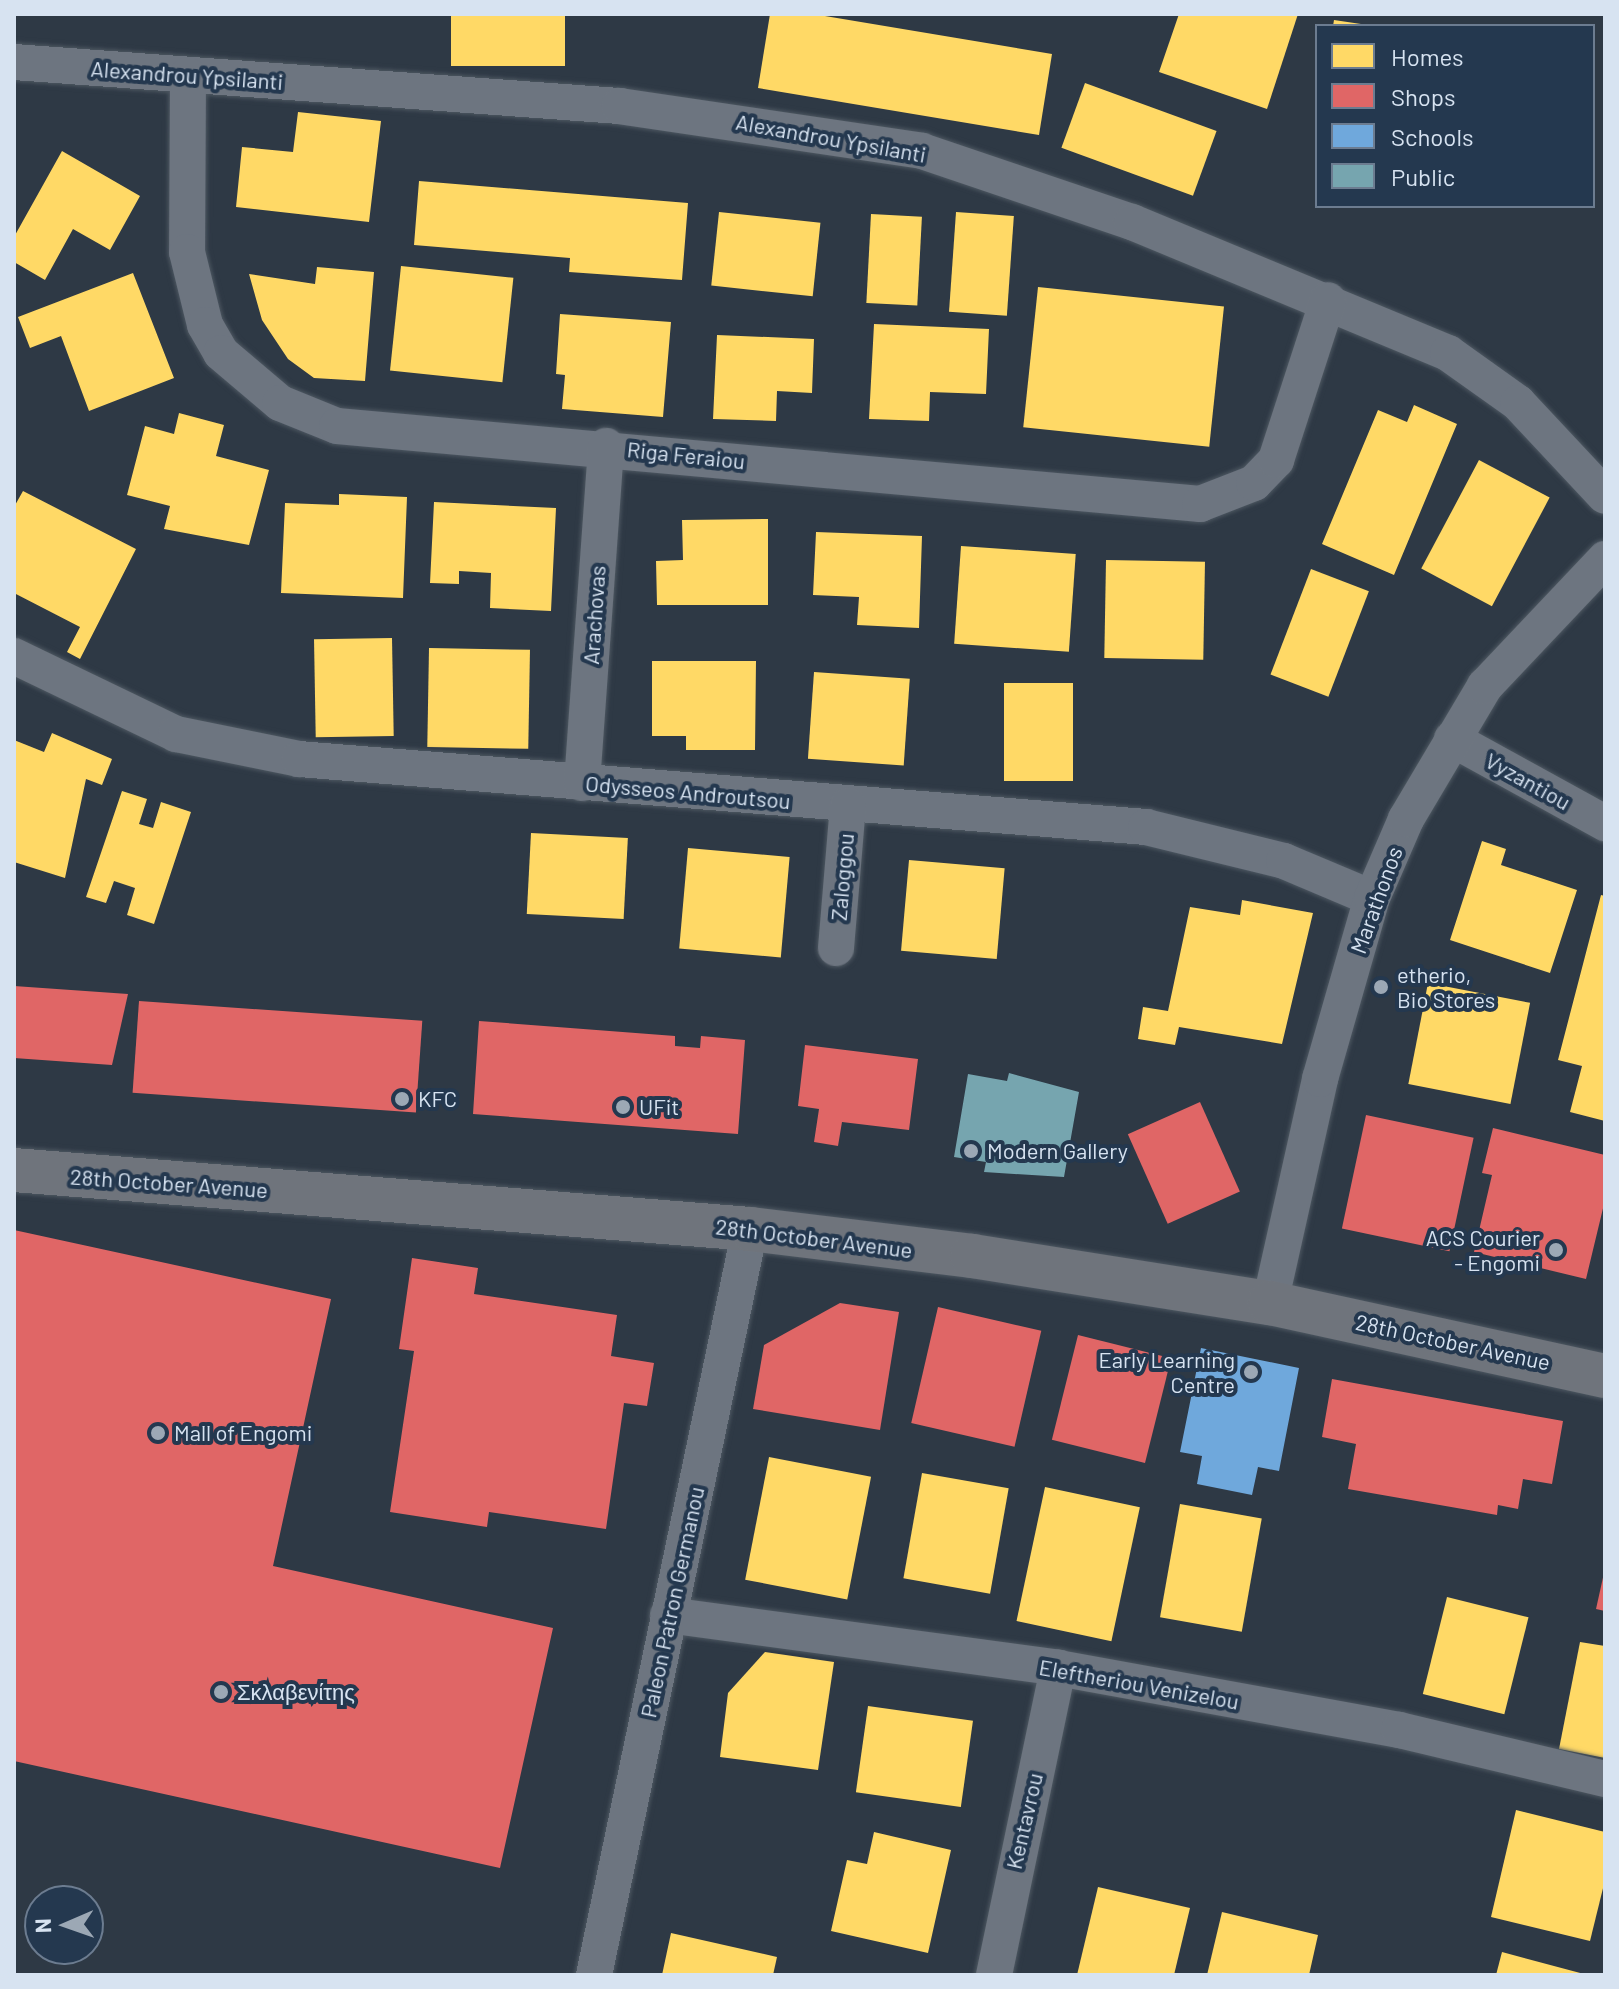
<!DOCTYPE html>
<meta charset="utf-8">
<style>
body{margin:0}
#map{position:relative;width:1619px;height:1989px;overflow:hidden;background:#2e3945;font-family:Barlow,sans-serif}
div>[style]{position:absolute}
.homes>*{inset:0;background:#ffd966;transform-origin:0 0}
.shops>*{inset:0;background:#e06666;transform-origin:0 0}
.schools>*{inset:0;background:#6fa8dc}
.public>*{inset:0;background:#76a5af}
.roads{filter:drop-shadow(0 0 2px #4d5761) drop-shadow(0 0 2px #4d5761)}
.minor>*{height:36px;margin:-18px;padding:0 18px;transform-origin:18px;border-radius:18px;background:#6d7580}
.secondary>*{height:44px;margin:-22px;padding:0 22px;transform-origin:22px;border-radius:22px;background:#6f747c}
.dots>*{width:22px;height:22px;translate:-50% -50%;box-sizing:border-box;border:4px solid #24384f;border-radius:50%}
span{translate:-50% -50%;white-space:nowrap;text-align:center;line-height:1.15;-webkit-text-stroke:8px #24384f;paint-order:stroke}
.street-label{font-size:22px;color:#d7e3f1}
.poi-label{font-size:22px;color:#d7e3f1}
.left{translate:0 -50%;text-align:left}
.right{translate:-100% -50%;text-align:right}
.frame{position:absolute;inset:0;border:16px solid #d7e3f1;pointer-events:none}
.legend{position:absolute;left:1315px;top:24px;width:280px;height:184px;box-sizing:border-box;background:#24384f;border:2px solid #6c7c90;margin:0;padding:10px 14px;list-style:none;font-size:24px;color:#d7e3f1}
.legend li{display:flex;align-items:center;gap:16px;height:40px}
.legend b{width:40px;border:2px solid #6c7c90}
.north{position:absolute;left:24px;top:1885px;width:80px;height:80px;box-sizing:border-box;background:#24384f;border:2px solid #6c7c90;border-radius:50%;rotate:268deg;font-size:22px;font-weight:700;line-height:32px;text-align:center;color:#d7e3f1}
.north::after{content:'';display:block;margin:auto;width:28px;height:36px;background:#9ca8b5;clip-path:polygon(50% 0,100% 100%,50% 72%,0 100%)}
</style>
<div id="map">
<div class="homes">
<div style="left:451px;top:14px;width:114px;height:52px"></div>
<div style="clip-path:polygon(770px 14px,813px 14px,1052px 54px,1039px 135px,758px 88px)"></div>
<div style="clip-path:polygon(1179px 14px,1298px 14px,1267px 109px,1159px 72px)"></div>
<div style="clip-path:polygon(1334px 20px,1361px 24px,1361px 26px,1333px 26px)"></div>
<div style="left:1085px;top:83px;width:140px;height:69px;rotate:20deg"></div>
<div style="clip-path:polygon(298px 112px,381px 121px,369px 222px,236px 207px,242px 147px,293px 152px)"></div>
<div style="clip-path:polygon(62px 151px,140px 196px,110px 250px,73px 229px,45px 280px,14px 262px,14px 237px)"></div>
<div style="clip-path:polygon(419px 181px,688px 203px,682px 280px,569px 272px,570px 258px,414px 245px)"></div>
<div style="left:719px;top:212px;width:102px;height:74px;rotate:6deg"></div>
<div style="left:956px;top:212px;width:58px;height:100px;rotate:4deg"></div>
<div style="left:871px;top:214px;width:51px;height:89px;rotate:3deg"></div>
<div style="left:401px;top:266px;width:113px;height:105px;rotate:6deg"></div>
<div style="clip-path:polygon(317px 267px,374px 272px,365px 381px,314px 378px,288px 359px,262px 320px,249px 274px,315px 284px)"></div>
<div style="clip-path:polygon(133px 273px,174px 378px,89px 411px,61px 336px,30px 348px,18px 317px)"></div>
<div style="left:1038px;top:287px;width:187px;height:141px;rotate:6deg"></div>
<div style="clip-path:polygon(560px 314px,671px 322px,663px 417px,562px 409px,565px 375px,556px 374px)"></div>
<div style="clip-path:polygon(874px 324px,989px 329px,986px 394px,930px 392px,929px 421px,869px 419px)"></div>
<div style="clip-path:polygon(717px 335px,814px 339px,812px 393px,777px 391px,776px 421px,713px 419px)"></div>
<div style="clip-path:polygon(1414px 405px,1457px 424px,1394px 575px,1322px 544px,1378px 410px,1407px 422px)"></div>
<div style="clip-path:polygon(179px 413px,224px 425px,216px 456px,269px 470px,249px 545px,164px 529px,170px 506px,127px 495px,145px 426px,174px 434px)"></div>
<div style="left:1479px;top:460px;width:80px;height:123px;rotate:28deg"></div>
<div style="clip-path:polygon(23px 491px,136px 549px,80px 659px,67px 652px,80px 627px,14px 593px,14px 507px)"></div>
<div style="clip-path:polygon(339px 494px,407px 497px,403px 598px,281px 593px,285px 503px,339px 505px)"></div>
<div style="clip-path:polygon(434px 502px,556px 508px,551px 611px,490px 608px,491px 573px,459px 571px,459px 584px,430px 583px)"></div>
<div style="clip-path:polygon(768px 519px,768px 605px,657px 605px,656px 561px,683px 560px,682px 520px)"></div>
<div style="clip-path:polygon(816px 532px,922px 536px,919px 628px,857px 625px,859px 597px,813px 595px)"></div>
<div style="left:961px;top:546px;width:115px;height:98px;rotate:4deg"></div>
<div style="left:1106px;top:560px;width:99px;height:98px;rotate:1deg"></div>
<div style="left:1311px;top:569px;width:62px;height:113px;rotate:21deg"></div>
<div style="left:392px;top:638px;width:98px;height:78px;rotate:89deg"></div>
<div style="left:429px;top:648px;width:101px;height:99px;rotate:1deg"></div>
<div style="clip-path:polygon(652px 661px,756px 661px,755px 750px,686px 750px,686px 736px,652px 736px)"></div>
<div style="left:814px;top:672px;width:96px;height:87px;rotate:4deg"></div>
<div style="left:1004px;top:683px;width:69px;height:98px"></div>
<div style="clip-path:polygon(52px 733px,112px 759px,102px 785px,86px 779px,65px 878px,14px 862px,14px 740px,44px 752px)"></div>
<div style="clip-path:polygon(122px 791px,147px 799px,139px 824px,153px 828px,161px 802px,191px 812px,154px 924px,127px 915px,135px 888px,114px 881px,106px 903px,86px 897px)"></div>
<div style="left:531px;top:833px;width:97px;height:81px;rotate:3deg"></div>
<div style="clip-path:polygon(1482px 841px,1506px 849px,1501px 865px,1577px 890px,1550px 973px,1450px 940px)"></div>
<div style="left:688px;top:848px;width:102px;height:101px;rotate:5deg"></div>
<div style="left:909px;top:860px;width:96px;height:91px;rotate:5deg"></div>
<div style="clip-path:polygon(1601px 895px,1605px 896px,1605px 1121px,1570px 1112px,1582px 1066px,1558px 1060px)"></div>
<div style="clip-path:polygon(1242px 900px,1313px 913px,1282px 1044px,1179px 1027px,1175px 1045px,1138px 1039px,1143px 1007px,1168px 1011px,1190px 907px,1240px 915px)"></div>
<div style="left:1428px;top:983px;width:104px;height:103px;rotate:11deg"></div>
<div style="left:769px;top:1457px;width:104px;height:125px;rotate:11deg"></div>
<div style="left:922px;top:1473px;width:88px;height:107px;rotate:10deg"></div>
<div style="left:1045px;top:1487px;width:97px;height:137px;rotate:12deg"></div>
<div style="left:1180px;top:1504px;width:83px;height:115px;rotate:10deg"></div>
<div style="left:1447px;top:1597px;width:84px;height:100px;rotate:14deg"></div>
<div style="clip-path:polygon(1580px 1642px,1605px 1646px,1605px 1758px,1559px 1749px)"></div>
<div style="clip-path:polygon(765px 1652px,834px 1662px,818px 1770px,720px 1757px,728px 1693px)"></div>
<div style="left:868px;top:1706px;width:106px;height:87px;rotate:8deg"></div>
<div style="clip-path:polygon(1516px 1810px,1605px 1832px,1605px 1880px,1590px 1941px,1491px 1917px)"></div>
<div style="clip-path:polygon(874px 1832px,951px 1850px,928px 1953px,831px 1931px,847px 1860px,867px 1864px)"></div>
<div style="clip-path:polygon(1098px 1887px,1190px 1908px,1174px 1975px,1077px 1975px)"></div>
<div style="clip-path:polygon(1222px 1912px,1318px 1935px,1309px 1975px,1207px 1975px)"></div>
<div style="clip-path:polygon(671px 1933px,777px 1957px,773px 1975px,662px 1975px)"></div>
<div style="clip-path:polygon(1502px 1952px,1584px 1974px,1584px 1975px,1496px 1975px)"></div>
</div>
<div class="shops">
<div style="clip-path:polygon(14px 986px,128px 994px,112px 1065px,14px 1058px)"></div>
<div style="left:139px;top:1001px;width:284px;height:92px;rotate:4deg"></div>
<div style="clip-path:polygon(479px 1021px,675px 1036px,675px 1046px,700px 1048px,701px 1036px,745px 1040px,738px 1134px,473px 1114px)"></div>
<div style="clip-path:polygon(805px 1045px,918px 1059px,909px 1130px,842px 1122px,838px 1146px,814px 1142px,819px 1109px,798px 1106px)"></div>
<div style="left:1200px;top:1102px;width:98px;height:79px;rotate:66deg"></div>
<div style="left:1366px;top:1115px;width:110px;height:116px;rotate:12deg"></div>
<div style="clip-path:polygon(1493px 1128px,1605px 1155px,1605px 1200px,1586px 1279px,1474px 1252px,1492px 1175px,1482px 1173px)"></div>
<div style="clip-path:polygon(14px 1230px,331px 1299px,273px 1566px,553px 1628px,500px 1868px,14px 1761px)"></div>
<div style="clip-path:polygon(412px 1258px,478px 1268px,474px 1294px,617px 1315px,611px 1356px,654px 1363px,647px 1406px,624px 1403px,606px 1529px,489px 1512px,487px 1527px,390px 1512px,414px 1351px,399px 1349px)"></div>
<div style="clip-path:polygon(840px 1303px,899px 1312px,880px 1430px,753px 1409px,764px 1345px)"></div>
<div style="left:938px;top:1307px;width:106px;height:119px;rotate:13deg"></div>
<div style="left:1078px;top:1335px;width:96px;height:108px;rotate:14deg"></div>
<div style="clip-path:polygon(1332px 1379px,1563px 1421px,1552px 1484px,1523px 1479px,1518px 1509px,1498px 1505px,1497px 1515px,1348px 1489px,1356px 1444px,1322px 1437px)"></div>
<div style="clip-path:polygon(1604px 1573px,1605px 1573px,1605px 1611px,1596px 1609px)"></div>
</div>
<div class="schools">
<div style="clip-path:polygon(1201px 1348px,1299px 1368px,1279px 1471px,1258px 1467px,1252px 1495px,1197px 1484px,1202px 1456px,1180px 1452px)"></div>
</div>
<div class="public">
<div style="clip-path:polygon(1009px 1073px,1079px 1092px,1064px 1177px,984px 1172px,986px 1162px,954px 1157px,968px 1074px,1007px 1081px)"></div>
</div>
<div class="roads">
<div class="minor">
<div style="left:14px;top:62px;width:607px;rotate:4.16deg"></div>
<div style="left:619px;top:106px;width:306px;rotate:8.4deg"></div>
<div style="left:922px;top:151px;width:222px;rotate:18.7deg"></div>
<div style="left:1132px;top:222px;width:342px;rotate:22.5deg"></div>
<div style="left:1448px;top:353px;width:86px;rotate:35.5deg"></div>
<div style="left:1518px;top:403px;width:127px;rotate:46.9deg"></div>
<div style="left:188px;top:75px;width:177px;rotate:90.3deg"></div>
<div style="left:187px;top:252px;width:75px;rotate:76.1deg"></div>
<div style="left:205px;top:325px;width:32px;rotate:60deg"></div>
<div style="left:221px;top:353px;width:77px;rotate:40.3deg"></div>
<div style="left:280px;top:403px;width:61px;rotate:22deg"></div>
<div style="left:337px;top:426px;width:867px;rotate:5.16deg"></div>
<div style="left:1200px;top:504px;width:58px;rotate:-21.3deg"></div>
<div style="left:1254px;top:483px;width:32px;rotate:-46deg"></div>
<div style="left:1276px;top:460px;width:168px;rotate:-72deg"></div>
<div style="left:14px;top:656px;width:180px;rotate:25.7deg"></div>
<div style="left:176px;top:734px;width:126px;rotate:11.5deg"></div>
<div style="left:299px;top:759px;width:850px;rotate:4.59deg"></div>
<div style="left:1146px;top:827px;width:142px;rotate:13.8deg"></div>
<div style="left:1284px;top:861px;width:95px;rotate:22.8deg"></div>
<div style="left:1452px;top:739px;width:175px;rotate:28.8deg"></div>
<div style="left:582px;top:783px;width:338px;rotate:-85.9deg"></div>
<div style="left:836px;top:948px;width:143px;rotate:-85.2deg"></div>
<div style="left:1270px;top:1303px;width:230px;rotate:-77.4deg"></div>
<div style="left:1320px;top:1079px;width:188px;rotate:-74deg"></div>
<div style="left:1372px;top:898px;width:86px;rotate:-66.7deg"></div>
<div style="left:1406px;top:819px;width:155px;rotate:-59.3deg"></div>
<div style="left:1485px;top:686px;width:175px;rotate:-46.6deg"></div>
<div style="left:668px;top:1615px;width:394px;rotate:7.7deg"></div>
<div style="left:1058px;top:1668px;width:347px;rotate:10.3deg"></div>
<div style="left:1399px;top:1730px;width:212px;rotate:13.4deg"></div>
<div style="left:594px;top:1975px;width:762px;rotate:-78.19deg"></div>
<div style="left:994px;top:1975px;width:314px;rotate:-78.2deg"></div>
</div>
<div class="secondary">
<div style="left:14px;top:1170px;width:738px;rotate:4.58deg"></div>
<div style="left:750px;top:1229px;width:224px;rotate:6.9deg"></div>
<div style="left:972px;top:1256px;width:302px;rotate:9deg"></div>
<div style="left:1270px;top:1303px;width:343px;rotate:12.3deg"></div>
</div>
</div>
<div class="dots">
<div style="left:1381px;top:987px;background:#9ca8b5"></div>
<div style="left:402px;top:1099px;background:#9ca8b5"></div>
<div style="left:623px;top:1107px;background:#9ca8b5"></div>
<div style="left:971px;top:1151px;background:#9ca8b5"></div>
<div style="left:1556px;top:1250px;background:#9ca8b5"></div>
<div style="left:1251px;top:1372px;background:#9ca8b5"></div>
<div style="left:158px;top:1433px;background:#9ca8b5"></div>
<div style="left:221px;top:1692px;background:#9ca8b5"></div>
</div>
<div class="street-label">
<span style="left:187px;top:75px;rotate:4deg">Alexandrou Ypsilanti</span>
<span style="left:831px;top:138px;rotate:10deg">Alexandrou Ypsilanti</span>
<span style="left:686px;top:455px;rotate:6deg">Riga Feraiou</span>
<span style="left:594px;top:615px;rotate:-86deg">Arachovas</span>
<span style="left:1528px;top:781px;rotate:29deg">Vyzantiou</span>
<span style="left:688px;top:792px;rotate:5deg">Odysseos Androutsou</span>
<span style="left:842px;top:877px;rotate:-85deg">Zaloggou</span>
<span style="left:1376px;top:900px;rotate:-70deg">Marathonos</span>
<span style="left:169px;top:1183px;rotate:4deg">28th October Avenue</span>
<span style="left:814px;top:1238px;rotate:7deg">28th October Avenue</span>
<span style="left:1453px;top:1342px;rotate:12deg">28th October Avenue</span>
<span style="left:672px;top:1602px;rotate:-78deg">Paleon Patron Germanou</span>
<span style="left:1139px;top:1684px;rotate:10deg">Eleftheriou Venizelou</span>
<span style="left:1024px;top:1821px;rotate:-77deg">Kentavrou</span>
</div>
<div class="poi-label">
<span class="left" style="left:1397px;top:987px">etherio,<br>Bio Stores</span>
<span class="left" style="left:418px;top:1099px">KFC</span>
<span class="left" style="left:639px;top:1107px">UFit</span>
<span class="left" style="left:987px;top:1151px">Modern Gallery</span>
<span class="right" style="left:1540px;top:1250px">ACS Courier<br>- Engomi</span>
<span class="right" style="left:1235px;top:1372px">Early Learning<br>Centre</span>
<span class="left" style="left:174px;top:1433px">Mall of Engomi</span>
<span class="left" style="left:237px;top:1692px">Σκλαβενίτης</span>
</div>
<div class="frame"></div>
<ul class="legend">
<li><b style="height:22px;background:#ffd966"></b>Homes</li>
<li><b style="height:22px;background:#e06666"></b>Shops</li>
<li><b style="height:22px;background:#6fa8dc"></b>Schools</li>
<li><b style="height:22px;background:#76a5af"></b>Public</li>
</ul>
<div class="north">N</div>
</div>
